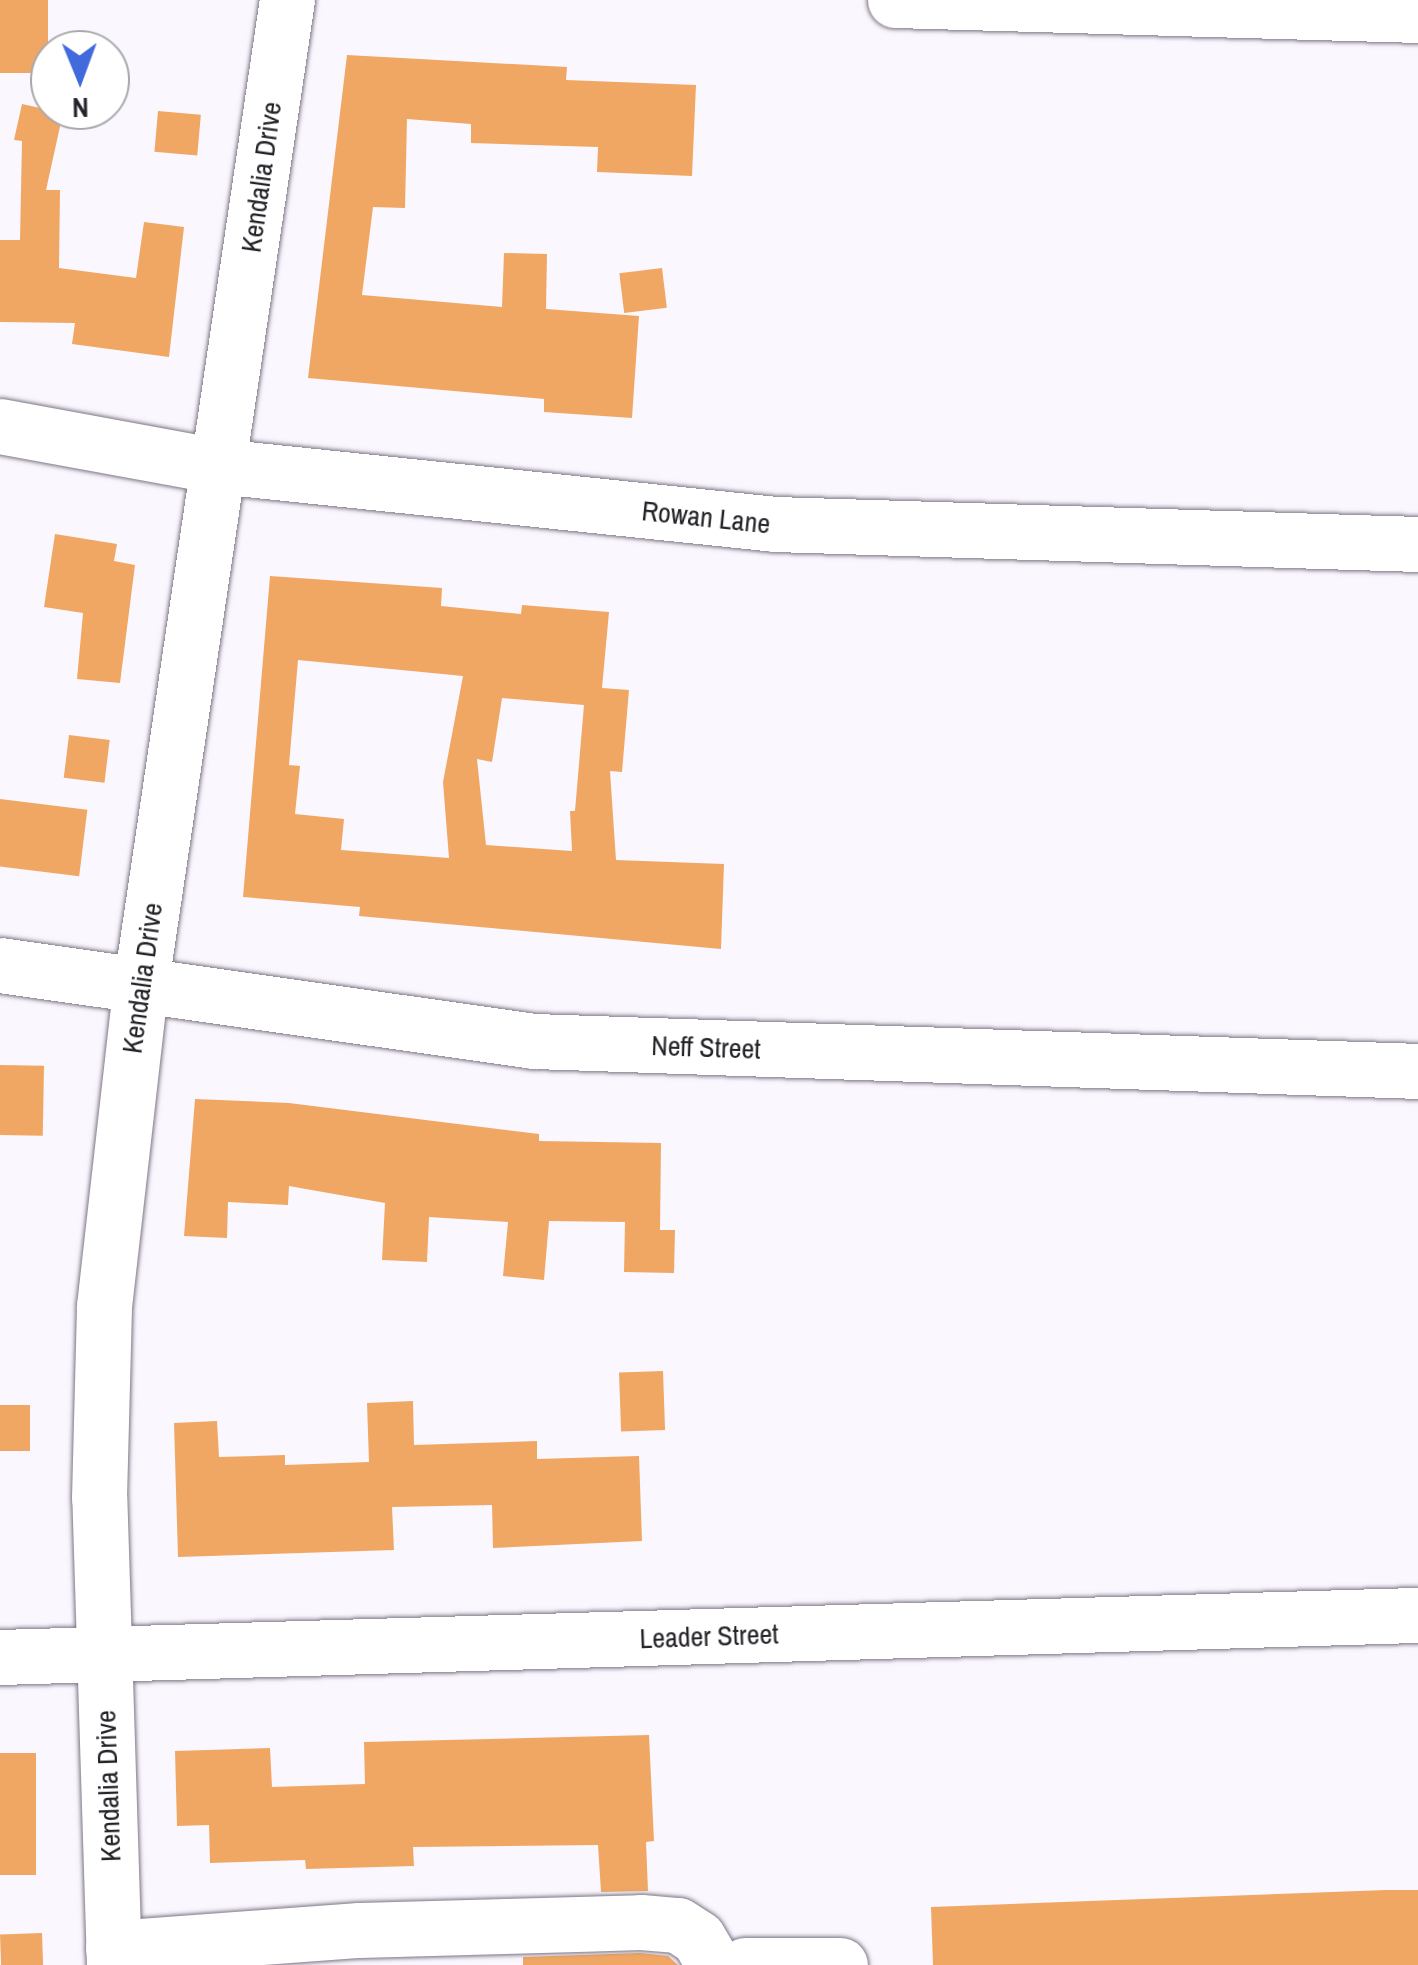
<!DOCTYPE html>
<style>
body{margin:0}
#map{position:relative;width:1418px;height:1965px;overflow:hidden;background:#fbf7fe;font-family:"Archivo Narrow",sans-serif}
div>[style]{position:absolute}
.building>*{inset:0;background:#f0a763;transform-origin:0 0}
.roads{filter:drop-shadow(0 0 2px #7e7685) drop-shadow(0 0 2px #7e7685)}
.minor>*{height:55px;margin:-27.5px;padding:0 27.5px;transform-origin:27.5px;border-radius:27.5px;background:#fff}
span{translate:-50% -50%;white-space:nowrap;text-align:center;line-height:1.15;-webkit-text-stroke:8px #fff;paint-order:stroke}
.street-label{font-size:28px;color:#252228}
.north{position:absolute;left:30px;top:30px;width:100px;height:100px;box-sizing:border-box;background:#fff;border:2px solid #a8a7a9;border-radius:50%;rotate:179deg;font-size:28px;font-weight:700;line-height:40px;text-align:center;color:#252228}
.north::after{content:'';display:block;margin:auto;width:35px;height:45px;background:#416adc;clip-path:polygon(50% 0,100% 100%,50% 72%,0 100%)}
</style>
<div id="map">
<div class="building">
<div style="left:0;top:0;width:48px;height:73px"></div>
<div style="clip-path:polygon(347px 55px,567px 67px,566px 80px,696px 85px,692px 176px,597px 172px,598px 147px,471px 143px,471px 124px,407px 119px,405px 208px,373px 207px,362px 295px,502px 307px,504px 253px,547px 254px,546px 309px,639px 316px,632px 418px,544px 412px,544px 399px,308px 378px)"></div>
<div style="clip-path:polygon(22px 104px,63px 113px,46px 190px,60px 190px,59px 268px,136px 278px,144px 222px,184px 227px,169px 357px,72px 344px,75px 323px,0 322px,0 240px,20px 240px,22px 141px,14px 140px)"></div>
<div style="left:158px;top:111px;width:43px;height:41px;rotate:5deg"></div>
<div style="left:662px;top:268px;width:40px;height:43px;rotate:83deg"></div>
<div style="clip-path:polygon(55px 534px,117px 544px,114px 561px,135px 565px,120px 683px,77px 679px,83px 613px,44px 607px)"></div>
<div style="clip-path:polygon(evenodd,270px 576px,442px 588px,441px 606px,521px 614px,522px 605px,609px 612px,602px 688px,629px 690px,622px 772px,610px 771px,616px 860px,724px 864px,721px 949px,359px 916px,360px 907px,243px 897px,270px 576px,298px 660px,463px 676px,443px 782px,449px 858px,341px 850px,344px 819px,295px 814px,300px 766px,289px 765px,298px 660px,270px 576px,502px 698px,584px 705px,575px 811px,570px 811px,572px 851px,486px 845px,477px 759px,492px 762px,502px 698px)"></div>
<div style="left:69px;top:735px;width:41px;height:43px;rotate:7deg"></div>
<div style="left:0;top:799px;width:88px;height:67px;rotate:7deg"></div>
<div style="left:0;top:1065px;width:44px;height:70px;rotate:1deg"></div>
<div style="clip-path:polygon(195px 1099px,289px 1103px,539px 1134px,539px 1141px,661px 1143px,660px 1230px,675px 1230px,674px 1273px,624px 1272px,625px 1222px,549px 1221px,544px 1280px,503px 1276px,508px 1222px,429px 1217px,427px 1262px,382px 1260px,385px 1203px,289px 1186px,288px 1205px,228px 1202px,227px 1238px,184px 1236px)"></div>
<div style="left:663px;top:1371px;width:59px;height:44px;rotate:88deg"></div>
<div style="clip-path:polygon(413px 1401px,414px 1445px,537px 1441px,537px 1459px,639px 1456px,642px 1541px,493px 1548px,492px 1505px,392px 1507px,394px 1550px,178px 1557px,174px 1423px,217px 1421px,219px 1457px,285px 1455px,285px 1465px,369px 1462px,367px 1403px)"></div>
<div style="left:0;top:1405px;width:30px;height:46px"></div>
<div style="clip-path:polygon(649px 1735px,654px 1841px,646px 1842px,648px 1891px,601px 1892px,598px 1845px,413px 1847px,414px 1866px,306px 1869px,305px 1860px,210px 1863px,209px 1825px,177px 1826px,175px 1751px,270px 1748px,272px 1787px,365px 1784px,364px 1742px)"></div>
<div style="left:0;top:1753px;width:36px;height:122px"></div>
<div style="clip-path:polygon(1386px 1890px,1418px 1890px,1418px 1965px,933px 1965px,931px 1907px)"></div>
<div style="left:42px;top:1933px;width:32px;height:42px;rotate:88deg"></div>
<div style="clip-path:polygon(640px 1953px,668px 1956px,678px 1965px,523px 1965px,523px 1957px)"></div>
</div>
<div class="roads">
<div class="minor">
<div style="left:895px;top:0;width:523px;rotate:1.64deg"></div>
<div style="left:0;top:426px;width:222px;rotate:10.4deg"></div>
<div style="left:218px;top:466px;width:560px;rotate:5.94deg"></div>
<div style="left:775px;top:524px;width:643px;rotate:1.78deg"></div>
<div style="left:0;top:965px;width:539px;rotate:8.1deg"></div>
<div style="left:534px;top:1041px;width:885px;rotate:1.94deg"></div>
<div style="left:0;top:1657px;width:1419px;rotate:-1.7deg"></div>
<div style="left:113px;top:1948px;width:247px;rotate:-4.2deg"></div>
<div style="left:359px;top:1930px;width:282px;rotate:-1.6deg"></div>
<div style="left:641px;top:1922px;width:37px;rotate:5deg"></div>
<div style="left:678px;top:1925px;width:24px;rotate:33deg"></div>
<div style="left:698px;top:1938px;width:31px;rotate:59deg"></div>
<div style="left:114px;top:1965px;width:467px;rotate:-91.8deg"></div>
<div style="left:99px;top:1498px;width:192px;rotate:-88.5deg"></div>
<div style="left:104px;top:1306px;width:319px;rotate:-83.5deg"></div>
<div style="left:140px;top:989px;width:1000px;rotate:-81.55deg"></div>
<div style="left:745px;top:1965px;width:95px"></div>
</div>
</div>
<div class="street-label">
<span style="left:261px;top:177px;rotate:-82deg">Kendalia Drive</span>
<span style="left:706px;top:517px;rotate:6deg">Rowan Lane</span>
<span style="left:142px;top:978px;rotate:-82deg">Kendalia Drive</span>
<span style="left:706px;top:1047px;rotate:2deg">Neff Street</span>
<span style="left:709px;top:1636px;rotate:-2deg">Leader Street</span>
<span style="left:108px;top:1786px;rotate:-92deg">Kendalia Drive</span>
</div>
<div class="north">N</div>
</div>
